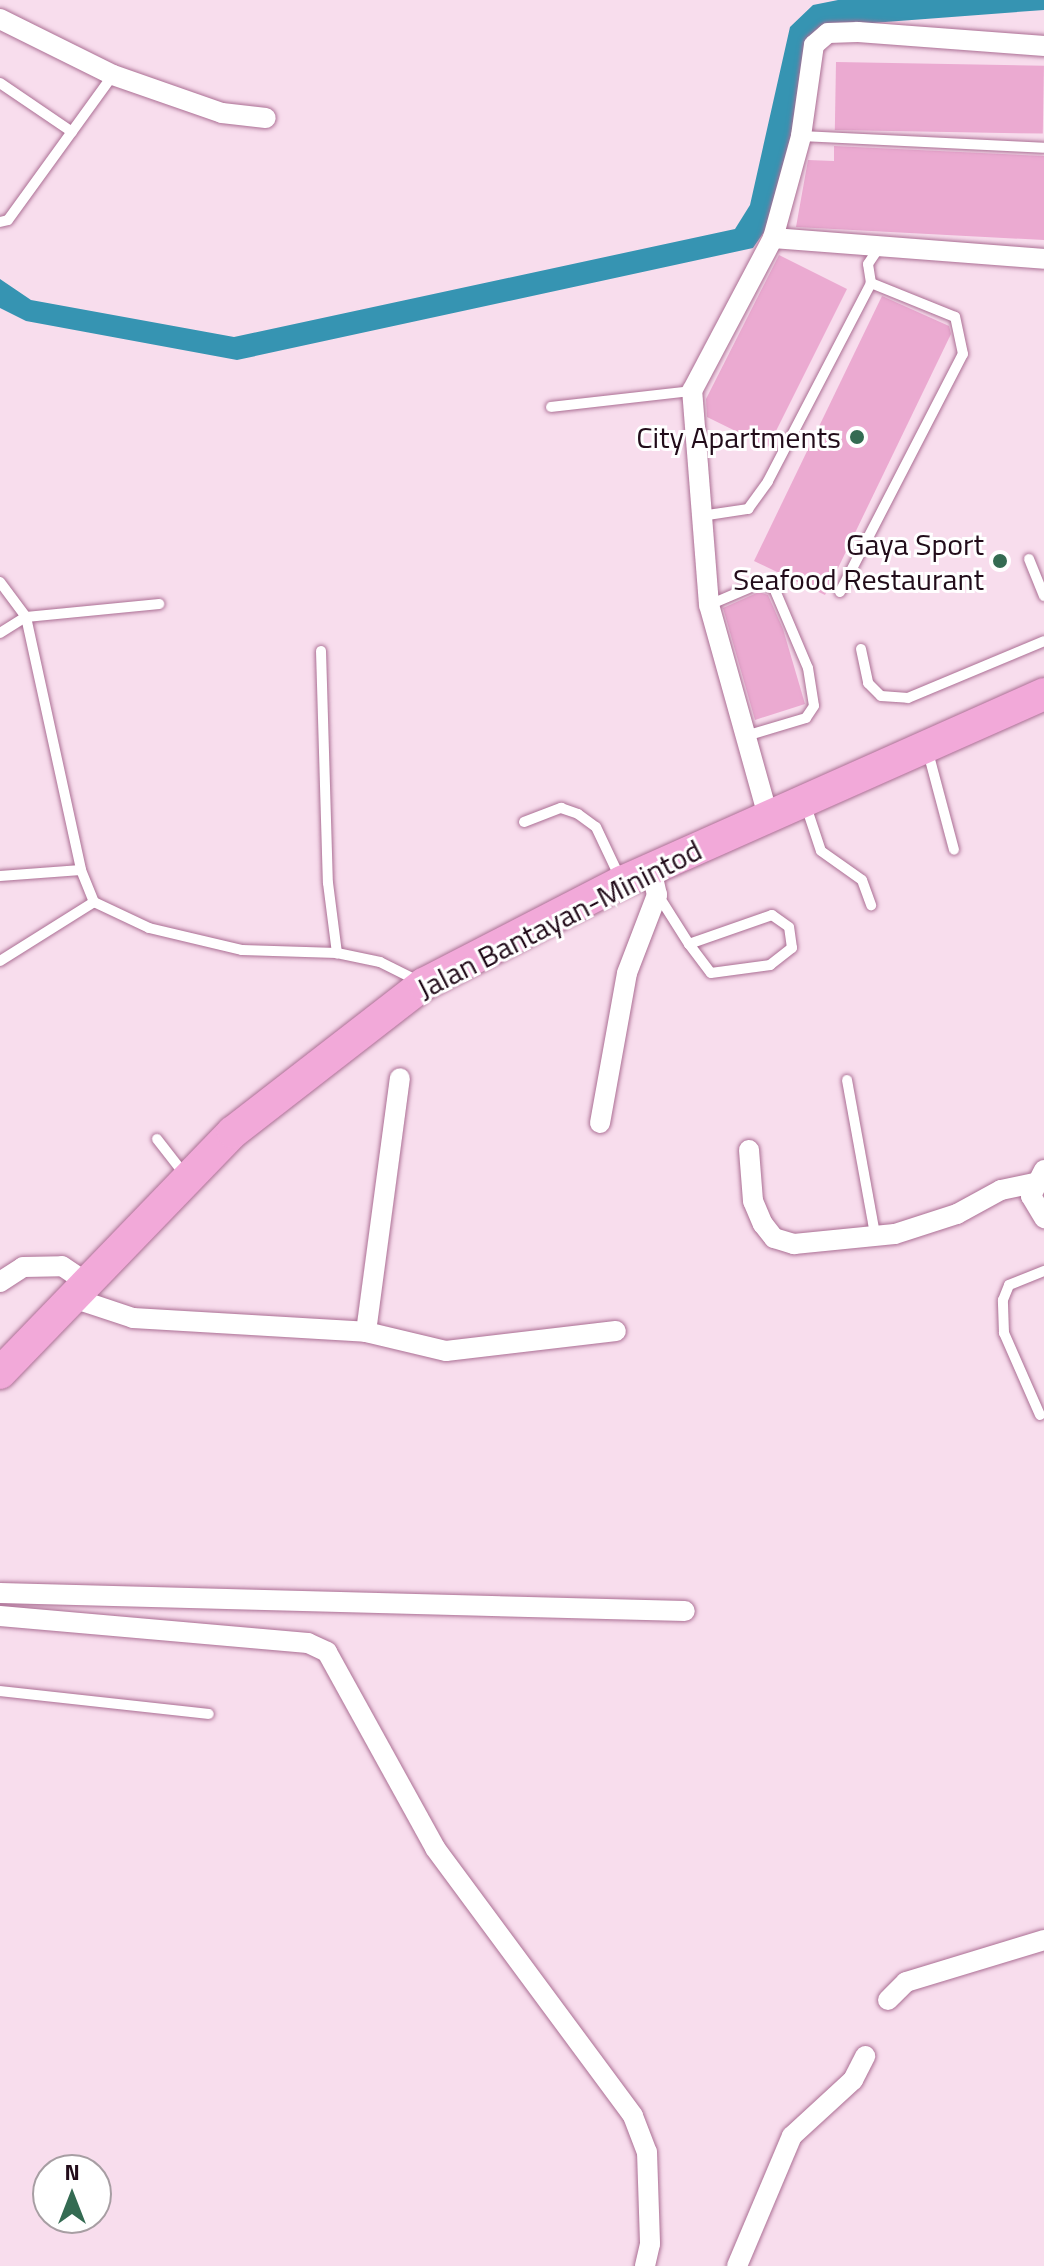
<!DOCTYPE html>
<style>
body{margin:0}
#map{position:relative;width:1044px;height:2266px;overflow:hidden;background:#f8dded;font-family:"Titillium Web",sans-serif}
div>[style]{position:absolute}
.water>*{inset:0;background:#3694b2}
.building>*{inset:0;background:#ebaad1;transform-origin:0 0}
.roads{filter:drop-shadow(0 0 2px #ab6f94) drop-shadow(0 0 2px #ab6f94)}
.lane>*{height:10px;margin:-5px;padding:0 5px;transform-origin:5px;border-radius:5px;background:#fff}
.street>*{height:20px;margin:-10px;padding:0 10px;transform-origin:10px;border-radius:10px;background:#fff}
.primary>*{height:32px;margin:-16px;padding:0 16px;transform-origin:16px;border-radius:16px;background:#f2a9d9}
.dots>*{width:22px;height:22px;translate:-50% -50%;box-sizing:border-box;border:4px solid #fff;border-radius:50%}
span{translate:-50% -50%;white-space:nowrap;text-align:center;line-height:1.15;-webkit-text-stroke:6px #fff;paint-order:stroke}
.poi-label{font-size:30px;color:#220c1a}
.right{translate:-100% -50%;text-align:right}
.street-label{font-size:30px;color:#220c1a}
.north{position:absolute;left:32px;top:2154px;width:80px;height:80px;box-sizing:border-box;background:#fff;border:2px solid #a79ea3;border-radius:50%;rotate:0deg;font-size:22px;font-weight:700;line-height:32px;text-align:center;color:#220c1a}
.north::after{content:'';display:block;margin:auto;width:28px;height:36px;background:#346b52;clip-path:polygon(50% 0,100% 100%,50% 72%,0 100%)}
</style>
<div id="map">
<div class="water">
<div style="clip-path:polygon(838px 0,1044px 0,1044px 10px,819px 27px,771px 222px,753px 248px,237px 360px,26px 321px,0 308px,0 279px,31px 300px,234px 337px,735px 229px,750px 205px,790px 27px,813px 5px)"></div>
</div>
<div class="building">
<div style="left:836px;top:62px;width:208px;height:68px;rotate:1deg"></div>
<div style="clip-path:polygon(834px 146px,1044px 156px,1044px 240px,796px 227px,808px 160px,834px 161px)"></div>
<div style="clip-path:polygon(779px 255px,847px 289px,768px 447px,707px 417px,706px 399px)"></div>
<div style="clip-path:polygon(882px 296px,949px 326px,951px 334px,825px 595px,754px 561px)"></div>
<div style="clip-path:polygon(759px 592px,768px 595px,783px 629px,805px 704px,755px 720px,723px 608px)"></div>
</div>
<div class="roads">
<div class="lane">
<div style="left:0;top:83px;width:87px;rotate:34.2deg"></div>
<div style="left:801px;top:136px;width:243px;rotate:2.8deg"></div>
<div style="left:0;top:222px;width:8px;rotate:-14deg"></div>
<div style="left:8px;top:220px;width:179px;rotate:-54.1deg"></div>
<div style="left:551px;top:407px;width:142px;rotate:-6.5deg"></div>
<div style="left:701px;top:516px;width:48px;rotate:-8.5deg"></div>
<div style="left:748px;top:509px;width:34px;rotate:-54deg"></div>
<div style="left:768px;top:481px;width:223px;rotate:-62.5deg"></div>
<div style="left:871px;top:283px;width:19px;rotate:-99deg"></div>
<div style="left:868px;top:264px;width:18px;rotate:-56deg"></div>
<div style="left:1029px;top:559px;width:40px;rotate:68deg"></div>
<div style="left:0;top:582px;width:44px;rotate:53.4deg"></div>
<div style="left:26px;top:617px;width:259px;rotate:77.7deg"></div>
<div style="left:81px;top:870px;width:35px;rotate:68deg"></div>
<div style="left:94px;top:902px;width:61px;rotate:25.3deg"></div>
<div style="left:149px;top:928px;width:96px;rotate:13.3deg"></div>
<div style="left:242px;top:950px;width:95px;rotate:1.8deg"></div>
<div style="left:337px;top:953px;width:44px;rotate:11.8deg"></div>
<div style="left:380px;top:962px;width:42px;rotate:26.6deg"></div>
<div style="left:840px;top:592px;width:268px;rotate:-62.7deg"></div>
<div style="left:963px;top:354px;width:38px;rotate:-102deg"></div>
<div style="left:955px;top:317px;width:91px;rotate:-158deg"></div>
<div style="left:709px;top:605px;width:53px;rotate:-23.2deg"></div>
<div style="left:758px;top:584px;width:16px;rotate:14deg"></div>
<div style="left:774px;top:588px;width:87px;rotate:67deg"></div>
<div style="left:808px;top:668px;width:38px;rotate:81deg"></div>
<div style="left:814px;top:706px;width:14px;rotate:124deg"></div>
<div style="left:806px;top:718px;width:59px;rotate:163.4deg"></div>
<div style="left:0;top:633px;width:31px;rotate:-32deg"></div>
<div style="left:26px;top:617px;width:134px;rotate:-5.6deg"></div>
<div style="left:861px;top:649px;width:35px;rotate:78deg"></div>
<div style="left:868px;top:683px;width:18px;rotate:45deg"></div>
<div style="left:881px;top:696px;width:27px;rotate:4deg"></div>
<div style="left:908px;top:698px;width:147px;rotate:-22.7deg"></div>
<div style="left:321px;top:651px;width:232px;rotate:88.3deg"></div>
<div style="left:328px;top:883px;width:71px;rotate:82.7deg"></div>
<div style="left:928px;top:752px;width:101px;rotate:75.1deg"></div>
<div style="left:806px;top:806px;width:47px;rotate:71.6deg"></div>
<div style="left:821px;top:851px;width:50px;rotate:35.3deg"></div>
<div style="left:862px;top:880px;width:27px;rotate:70deg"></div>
<div style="left:524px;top:822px;width:40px;rotate:-21deg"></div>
<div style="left:561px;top:808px;width:18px;rotate:19deg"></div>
<div style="left:578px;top:814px;width:22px;rotate:36deg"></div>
<div style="left:596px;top:827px;width:59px;rotate:64.7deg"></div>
<div style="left:0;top:876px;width:81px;rotate:-4.2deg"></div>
<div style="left:658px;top:895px;width:58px;rotate:57.7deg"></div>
<div style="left:689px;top:944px;width:36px;rotate:53deg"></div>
<div style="left:711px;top:973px;width:60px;rotate:-7.7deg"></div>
<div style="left:770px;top:965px;width:28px;rotate:-38deg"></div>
<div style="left:792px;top:948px;width:21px;rotate:-98deg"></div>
<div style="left:789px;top:927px;width:21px;rotate:-145deg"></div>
<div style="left:772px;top:915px;width:88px;rotate:160.7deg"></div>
<div style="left:0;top:961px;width:111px;rotate:-32.1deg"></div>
<div style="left:847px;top:1080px;width:157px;rotate:79.7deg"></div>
<div style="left:157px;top:1139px;width:46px;rotate:52.1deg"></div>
<div style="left:1040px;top:1415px;width:90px;rotate:-113.7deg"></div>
<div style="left:1004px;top:1333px;width:33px;rotate:-92deg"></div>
<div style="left:1003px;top:1300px;width:16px;rotate:-68deg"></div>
<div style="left:1009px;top:1285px;width:38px;rotate:-22deg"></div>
<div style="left:0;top:1691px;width:210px;rotate:6.3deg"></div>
</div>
<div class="street">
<div style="left:0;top:19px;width:126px;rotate:26.4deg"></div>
<div style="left:113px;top:75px;width:115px;rotate:19.2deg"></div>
<div style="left:222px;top:113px;width:44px;rotate:6.5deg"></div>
<div style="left:773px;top:238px;width:272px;rotate:4.4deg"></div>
<div style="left:768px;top:816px;width:219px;rotate:-105.6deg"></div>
<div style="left:709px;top:605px;width:215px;rotate:-94.5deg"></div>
<div style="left:692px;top:391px;width:173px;rotate:-62.1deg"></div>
<div style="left:773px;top:238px;width:106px;rotate:-74.6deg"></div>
<div style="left:801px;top:136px;width:92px;rotate:-81.9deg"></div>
<div style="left:814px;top:45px;width:18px;rotate:-41deg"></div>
<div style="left:828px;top:33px;width:30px;rotate:-2deg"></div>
<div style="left:858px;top:32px;width:187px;rotate:4.3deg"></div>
<div style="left:600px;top:1123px;width:152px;rotate:-79.8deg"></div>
<div style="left:627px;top:973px;width:84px;rotate:-69deg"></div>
<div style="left:657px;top:895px;width:28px;rotate:-103deg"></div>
<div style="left:749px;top:1150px;width:51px;rotate:85.5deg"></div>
<div style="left:753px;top:1201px;width:25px;rotate:67deg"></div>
<div style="left:763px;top:1224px;width:18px;rotate:52deg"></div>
<div style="left:774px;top:1238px;width:21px;rotate:17deg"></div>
<div style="left:794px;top:1244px;width:101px;rotate:-5.7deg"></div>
<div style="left:895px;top:1234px;width:65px;rotate:-17.9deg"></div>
<div style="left:957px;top:1214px;width:50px;rotate:-28.6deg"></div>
<div style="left:1001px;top:1190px;width:34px;rotate:-12deg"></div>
<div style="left:1044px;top:1170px;width:29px;rotate:117deg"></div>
<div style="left:1031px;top:1196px;width:26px;rotate:59deg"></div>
<div style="left:0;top:1282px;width:27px;rotate:-33deg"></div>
<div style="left:23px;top:1267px;width:39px;rotate:-1deg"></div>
<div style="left:62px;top:1266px;width:30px;rotate:34deg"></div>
<div style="left:73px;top:1298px;width:63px;rotate:18.4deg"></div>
<div style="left:133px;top:1318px;width:233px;rotate:3.4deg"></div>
<div style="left:366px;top:1332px;width:82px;rotate:13.4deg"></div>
<div style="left:446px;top:1351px;width:171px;rotate:-6.7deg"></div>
<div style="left:366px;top:1332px;width:256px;rotate:-82.4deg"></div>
<div style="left:0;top:1593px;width:685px;rotate:1.51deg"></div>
<div style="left:0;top:1616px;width:309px;rotate:5deg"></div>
<div style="left:308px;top:1643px;width:21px;rotate:25deg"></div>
<div style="left:327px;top:1652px;width:224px;rotate:61.1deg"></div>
<div style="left:435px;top:1848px;width:333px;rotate:53.5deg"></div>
<div style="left:633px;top:2116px;width:39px;rotate:69deg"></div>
<div style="left:647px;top:2152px;width:92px;rotate:88.1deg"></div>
<div style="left:650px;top:2244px;width:23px;rotate:103deg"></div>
<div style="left:888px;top:2000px;width:25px;rotate:-45deg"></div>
<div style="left:906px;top:1982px;width:144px;rotate:-16.9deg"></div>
<div style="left:737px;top:2266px;width:141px;rotate:-67.1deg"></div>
<div style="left:792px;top:2136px;width:83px;rotate:-42.6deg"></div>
<div style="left:853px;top:2080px;width:27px;rotate:-63deg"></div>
</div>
<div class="primary">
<div style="left:0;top:1373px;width:335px;rotate:-46deg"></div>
<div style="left:233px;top:1132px;width:242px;rotate:-37.8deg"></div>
<div style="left:424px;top:984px;width:223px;rotate:-27.3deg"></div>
<div style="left:622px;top:882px;width:462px;rotate:-24deg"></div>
</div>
</div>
<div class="dots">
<div style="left:857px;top:437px;background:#346b52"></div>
<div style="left:1000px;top:561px;background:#346b52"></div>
</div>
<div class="poi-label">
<span class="right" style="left:841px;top:437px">City Apartments</span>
<span class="right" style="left:984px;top:561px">Gaya Sport<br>Seafood Restaurant</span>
</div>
<div class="street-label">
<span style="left:559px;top:919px;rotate:-27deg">Jalan Bantayan-Minintod</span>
</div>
<div class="north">N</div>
</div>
